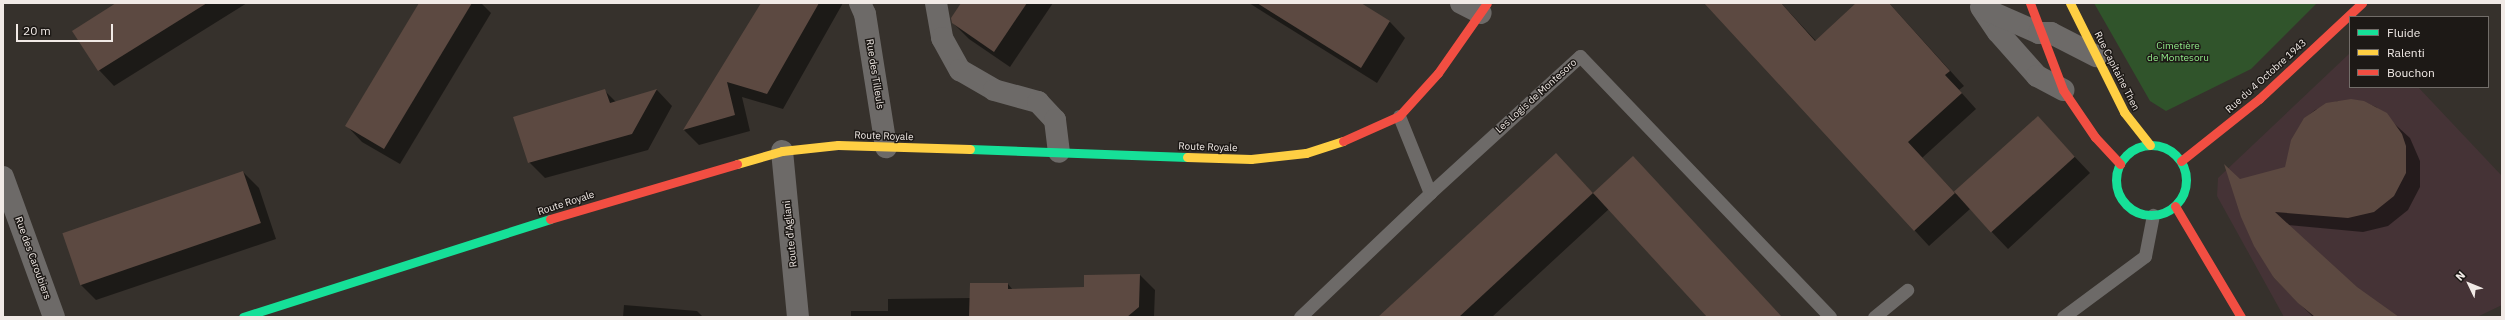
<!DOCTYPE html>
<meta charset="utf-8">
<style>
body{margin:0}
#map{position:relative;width:2505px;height:320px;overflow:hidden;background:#36312c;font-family:"IBM Plex Sans",sans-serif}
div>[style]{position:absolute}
.education>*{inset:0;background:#453336}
.green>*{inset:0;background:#30542b}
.shadow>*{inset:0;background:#0007}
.building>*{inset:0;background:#5c4941;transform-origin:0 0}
.lane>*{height:13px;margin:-6.5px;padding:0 6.5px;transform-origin:6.5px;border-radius:6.5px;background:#6d6a68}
.street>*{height:22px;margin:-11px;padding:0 11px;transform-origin:11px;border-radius:11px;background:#6d6a68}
.fast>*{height:9px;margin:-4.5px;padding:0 4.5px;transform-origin:4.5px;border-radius:4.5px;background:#16e098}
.fast>.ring{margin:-4.5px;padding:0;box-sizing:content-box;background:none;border:9px solid #16e098;border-radius:50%}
.slow>*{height:9px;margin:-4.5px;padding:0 4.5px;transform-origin:4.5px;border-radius:4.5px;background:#ffcf43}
.jam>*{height:9px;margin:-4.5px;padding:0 4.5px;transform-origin:4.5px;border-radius:4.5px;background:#f24e42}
span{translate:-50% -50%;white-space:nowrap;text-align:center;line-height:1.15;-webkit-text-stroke:3px #1d1916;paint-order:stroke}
.park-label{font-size:10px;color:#91ec89}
.street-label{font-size:10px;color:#f1eae6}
.frame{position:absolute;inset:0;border:4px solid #f1eae6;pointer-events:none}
.legend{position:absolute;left:2349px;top:16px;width:140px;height:72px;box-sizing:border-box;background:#1d1916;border:1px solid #726d69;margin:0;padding:5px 7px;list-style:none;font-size:12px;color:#f1eae6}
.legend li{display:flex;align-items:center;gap:8px;height:20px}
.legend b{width:20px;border:1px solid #726d69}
.north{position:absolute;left:2449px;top:264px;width:40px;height:40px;-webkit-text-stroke:3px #1d1916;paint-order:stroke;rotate:313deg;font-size:11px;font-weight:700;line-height:16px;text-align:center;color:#f1eae6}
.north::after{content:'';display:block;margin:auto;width:14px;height:18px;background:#f1eae6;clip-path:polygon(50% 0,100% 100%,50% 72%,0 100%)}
.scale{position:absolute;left:16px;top:24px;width:97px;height:18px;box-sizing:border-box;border:2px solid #f1eae6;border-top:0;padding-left:5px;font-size:12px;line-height:14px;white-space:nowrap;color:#f1eae6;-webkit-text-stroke:3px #1d1916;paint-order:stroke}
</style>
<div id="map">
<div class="education">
<div style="clip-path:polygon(2350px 53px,2350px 87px,2418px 87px,2502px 176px,2502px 305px,2477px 317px,2284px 317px,2217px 196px,2218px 178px)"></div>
</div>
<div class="green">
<div style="clip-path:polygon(2094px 3px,2317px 3px,2251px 69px,2166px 111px,2150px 101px)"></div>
</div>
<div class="shadow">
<div style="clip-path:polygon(118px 3px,247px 3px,114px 86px,99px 70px)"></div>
<div style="clip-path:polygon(420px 3px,481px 3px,491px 13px,400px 164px,362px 142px,347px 126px)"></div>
<div style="clip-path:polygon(762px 3px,843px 3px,783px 109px,742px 97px,750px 131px,699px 145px,684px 130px)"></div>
<div style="clip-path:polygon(963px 3px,1053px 3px,1010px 67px,969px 39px,953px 23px)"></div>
<div style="clip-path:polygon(1249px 3px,1359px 3px,1390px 22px,1405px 38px,1377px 83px)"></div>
<div style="clip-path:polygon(1705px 3px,1781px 3px,1816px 41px,1857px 3px,1889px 3px,1964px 86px,1959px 90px,1976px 109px,1922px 158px,1956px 194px,2038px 118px,2090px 173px,2008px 249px,1970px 209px,1929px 246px)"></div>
<div style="clip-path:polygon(604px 90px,616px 102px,657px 90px,672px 106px,648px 150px,545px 178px,529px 162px)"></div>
<div style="clip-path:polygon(2338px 101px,2364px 102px,2376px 107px,2410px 138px,2420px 161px,2420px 187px,2408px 210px,2388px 226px,2363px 232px,2288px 225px,2356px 288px,2395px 317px,2313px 317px,2274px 278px,2240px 180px,2286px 168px,2305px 118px,2315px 110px)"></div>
<div style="clip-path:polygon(1633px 158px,1781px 317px,1709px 317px,1609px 209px,1492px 317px,1380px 317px,1571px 170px,1594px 194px)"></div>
<div style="clip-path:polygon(243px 172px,259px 188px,276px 239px,96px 300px,80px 284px)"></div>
<div style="clip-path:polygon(1140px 275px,1155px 290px,1154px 317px,851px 317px,851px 311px,888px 311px,888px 299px,971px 298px,1008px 284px,1013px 290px,1085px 288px)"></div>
<div style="clip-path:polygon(624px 305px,697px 311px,703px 317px,623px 317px)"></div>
</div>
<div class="building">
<div style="clip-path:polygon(116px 3px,207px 3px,98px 71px,72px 31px)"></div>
<div style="clip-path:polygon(419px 3px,472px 3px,384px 149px,345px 126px)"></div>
<div style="clip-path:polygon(761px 3px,819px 3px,767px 94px,727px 82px,735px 115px,683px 130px)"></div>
<div style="clip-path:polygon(961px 3px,1027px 3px,994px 52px,952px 23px,951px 18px)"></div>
<div style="clip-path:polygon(1257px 3px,1361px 3px,1390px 21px,1361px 68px)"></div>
<div style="clip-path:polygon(1704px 3px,1781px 3px,1815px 41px,1856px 3px,1889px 3px,1950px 71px,1945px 75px,1962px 93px,1908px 142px,1955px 193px,1914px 231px)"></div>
<div style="clip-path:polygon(605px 89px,610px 103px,657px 89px,632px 134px,528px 163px,513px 117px)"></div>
<div style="clip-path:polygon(2351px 99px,2364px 101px,2387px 113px,2402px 134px,2406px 146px,2406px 173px,2394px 196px,2374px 212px,2348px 218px,2275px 212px,2357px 287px,2399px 317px,2315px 317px,2298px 303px,2274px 278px,2254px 246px,2241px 217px,2224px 164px,2240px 179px,2285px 167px,2291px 140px,2304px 118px,2326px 103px)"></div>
<div style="left:2038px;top:116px;width:55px;height:113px;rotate:48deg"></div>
<div style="clip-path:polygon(1556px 153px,1593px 193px,1459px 317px,1378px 317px)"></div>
<div style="clip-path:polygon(1633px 156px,1782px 317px,1707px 317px,1593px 193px)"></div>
<div style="left:243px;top:171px;width:55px;height:191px;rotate:71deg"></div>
<div style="clip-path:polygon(1140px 274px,1139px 307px,1127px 317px,969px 317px,970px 283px,1008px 283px,1008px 289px,1084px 287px,1084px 275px)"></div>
</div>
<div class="lane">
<div style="left:1399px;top:116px;width:83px;rotate:68.1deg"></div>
<div style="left:1300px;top:317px;width:180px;rotate:-43.6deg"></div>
<div style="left:1430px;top:193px;width:203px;rotate:-42.4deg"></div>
<div style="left:1580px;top:56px;width:361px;rotate:46.2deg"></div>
<div style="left:1874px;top:317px;width:43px;rotate:-39.3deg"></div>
<div style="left:2063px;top:317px;width:102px;rotate:-36.6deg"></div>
<div style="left:2145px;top:256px;width:42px;rotate:-79deg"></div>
</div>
<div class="street">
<div style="left:860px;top:3px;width:12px;rotate:66deg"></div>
<div style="left:865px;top:14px;width:135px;rotate:81deg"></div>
<div style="left:936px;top:3px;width:36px;rotate:80deg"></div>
<div style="left:942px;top:38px;width:37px;rotate:61deg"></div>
<div style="left:960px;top:70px;width:39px;rotate:30deg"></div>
<div style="left:994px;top:90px;width:46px;rotate:15.3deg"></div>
<div style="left:1038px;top:102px;width:25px;rotate:47deg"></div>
<div style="left:1055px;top:120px;width:32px;rotate:83deg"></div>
<div style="left:1461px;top:3px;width:22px;rotate:27deg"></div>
<div style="left:1981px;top:7px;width:30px;rotate:56deg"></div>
<div style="left:1998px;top:32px;width:59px;rotate:48.4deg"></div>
<div style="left:2037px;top:76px;width:30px;rotate:28deg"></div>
<div style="left:1982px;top:8px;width:62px;rotate:23.7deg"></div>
<div style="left:2039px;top:33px;width:12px"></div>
<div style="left:2051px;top:33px;width:51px;rotate:27.1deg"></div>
<div style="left:782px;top:151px;width:167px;rotate:84.5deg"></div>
<div style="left:3px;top:177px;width:149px;rotate:70deg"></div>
</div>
<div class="fast">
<div class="ring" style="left:2116px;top:145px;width:61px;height:61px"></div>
<div style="left:970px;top:149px;width:217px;rotate:2.1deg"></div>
<div style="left:243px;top:317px;width:322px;rotate:-17.7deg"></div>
</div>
<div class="slow">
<div style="left:2070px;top:3px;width:122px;rotate:63.6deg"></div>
<div style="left:2124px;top:112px;width:42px;rotate:51.8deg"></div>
<div style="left:1187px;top:157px;width:64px;rotate:1.8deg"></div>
<div style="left:1251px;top:159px;width:55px;rotate:-6.2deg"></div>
<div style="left:1306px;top:153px;width:39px;rotate:-18deg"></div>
<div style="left:737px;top:164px;width:47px;rotate:-16.1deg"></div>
<div style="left:782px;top:151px;width:56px;rotate:-6.1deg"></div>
<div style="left:838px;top:145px;width:132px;rotate:1.7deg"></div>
</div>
<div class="jam">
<div style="left:2030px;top:3px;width:93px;rotate:69.2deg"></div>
<div style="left:2063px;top:90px;width:57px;rotate:55.8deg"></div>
<div style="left:2095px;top:137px;width:37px;rotate:47deg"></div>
<div style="left:1343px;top:141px;width:61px;rotate:-24.1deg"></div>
<div style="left:1399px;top:116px;width:58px;rotate:-47.8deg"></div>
<div style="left:1438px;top:73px;width:85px;rotate:-55deg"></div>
<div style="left:2181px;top:161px;width:100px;rotate:-38.5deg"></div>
<div style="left:2259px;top:99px;width:141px;rotate:-43deg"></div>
<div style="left:2175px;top:206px;width:129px;rotate:59.3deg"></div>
<div style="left:550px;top:219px;width:195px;rotate:-16.4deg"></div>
</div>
<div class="park-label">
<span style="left:2178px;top:51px">Cimetière<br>de Montesoru</span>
</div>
<div class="street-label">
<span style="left:2117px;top:71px;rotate:63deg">Rue Capitaine Then</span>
<span style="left:875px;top:74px;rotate:81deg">Rue des Tilleuls</span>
<span style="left:2266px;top:76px;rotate:-42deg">Rue du 4 Octobre 1943</span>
<span style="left:1536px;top:96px;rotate:-42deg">Les Logis de Montesoro</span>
<span style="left:884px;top:136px;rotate:2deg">Route Royale</span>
<span style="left:1208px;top:147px;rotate:2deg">Route Royale</span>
<span style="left:566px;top:203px;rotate:-18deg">Route Royale</span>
<span style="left:790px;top:234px;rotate:-96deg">Route d'Agliani</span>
<span style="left:33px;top:258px;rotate:70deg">Rue des Caroubiers</span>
</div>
<div class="frame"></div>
<ul class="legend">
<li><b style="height:5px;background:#16e098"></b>Fluide</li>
<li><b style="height:5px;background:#ffcf43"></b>Ralenti</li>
<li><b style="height:5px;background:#f24e42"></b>Bouchon</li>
</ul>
<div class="north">N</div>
<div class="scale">20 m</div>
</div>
